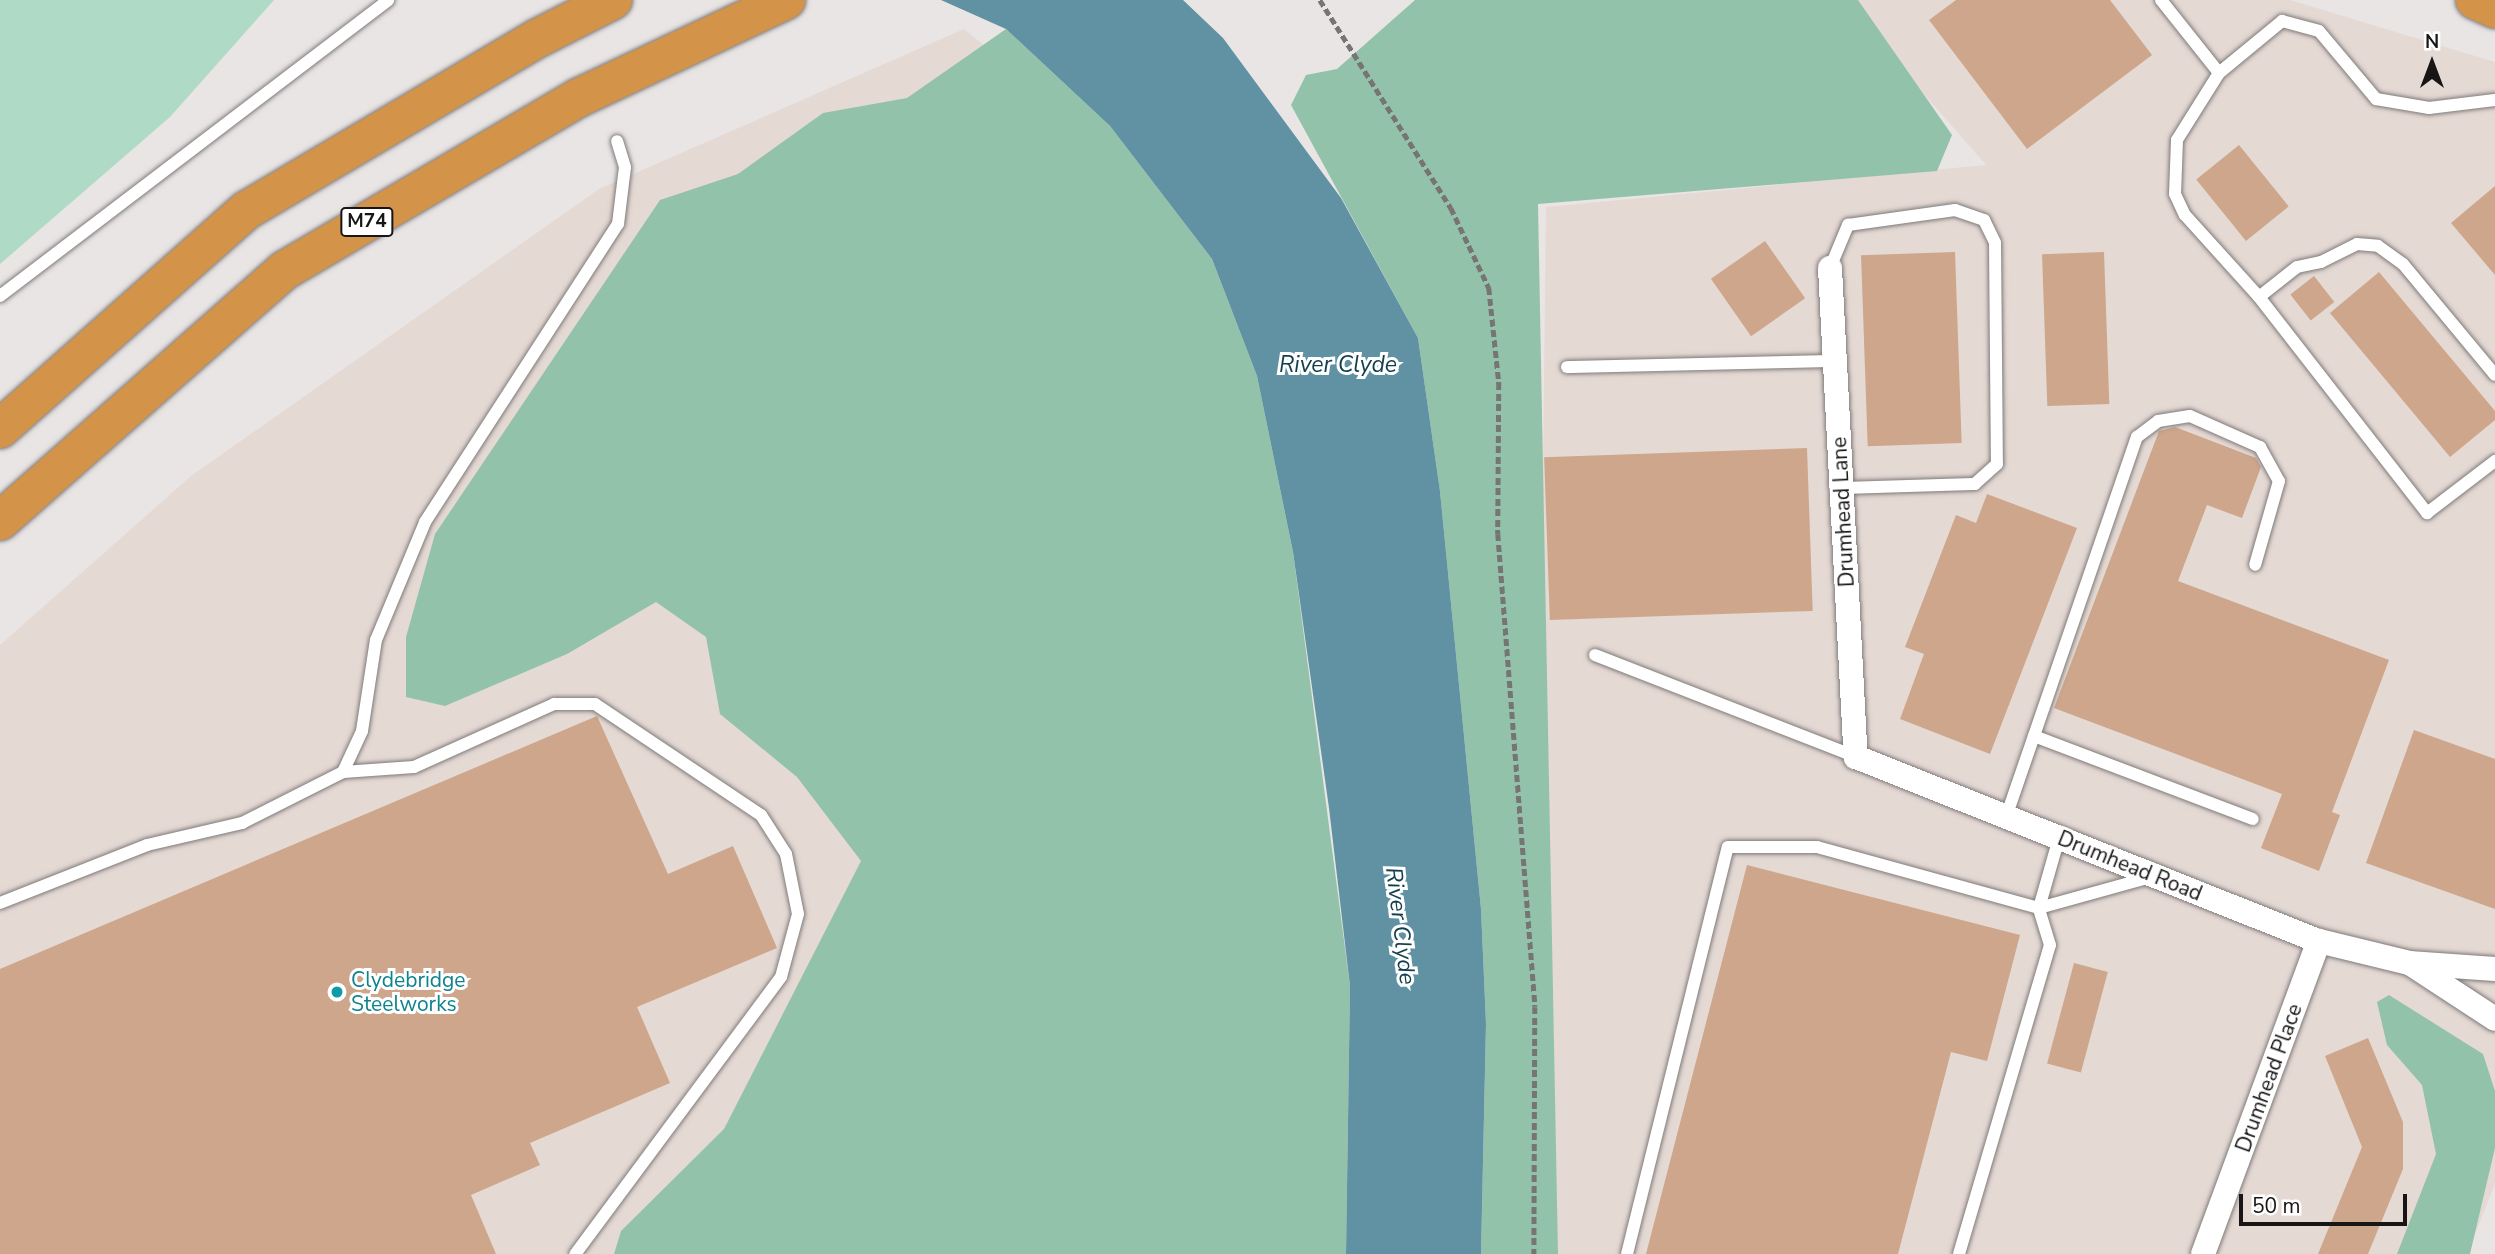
<!DOCTYPE html>
<style>
body{margin:0}
#map{position:relative;width:2495px;height:1254px;overflow:hidden;background:#e9e5e4;font-family:"Nunito Sans",sans-serif}
div>[style]{position:absolute}
.built>*{inset:0;background:#e5d9d4}
.green>*{inset:0;background:#afdac5}
.forest>*{inset:0;background:#93c2ab}
.water>*{inset:0;background:#6092a4}
.building>*{inset:0;background:#cda68b;transform-origin:0 0}
.path>*{height:4.5px;margin-top:-2.25px;transform-origin:0;background:repeating-linear-gradient(90deg,#777474 0 7px,transparent 0 10.5px)}
.roads{filter:drop-shadow(0 0 2px #7f7b7a) drop-shadow(0 0 2px #7f7b7a)}
.lane>*{height:12px;margin:-6px;padding:0 6px;transform-origin:6px;border-radius:6px;background:#fff}
.street>*{height:24px;margin:-12px;padding:0 12px;transform-origin:12px;border-radius:12px;background:#fff}
.highway>*{height:38px;margin:-19px;padding:0 19px;transform-origin:19px;border-radius:19px;background:#d39349}
.dots>*{width:19px;height:19px;translate:-50% -50%;box-sizing:border-box;border:4px solid #fff;border-radius:50%}
span{translate:-50% -50%;white-space:nowrap;text-align:center;line-height:1.15;-webkit-text-stroke:6px #fff;paint-order:stroke}
.shield-label span{padding:2px 5px;background:#fff;border:2px solid;border-radius:5px;-webkit-text-stroke-width:0}
.shield-label{font-size:19px;color:#171515;font-weight:700}
.street-label{font-size:21px;color:#171515}
.culture-label{font-size:21px;color:#0d838f}
.left{translate:0 -50%;text-align:left}
.water-label{font-size:23px;color:#123f4d;font-style:italic}
.north{position:absolute;left:2397px;top:28px;width:70px;height:70px;-webkit-text-stroke:5px #fff;paint-order:stroke;rotate:0deg;font-size:19px;font-weight:700;line-height:28px;text-align:center;color:#171515}
.north::after{content:'';display:block;margin:auto;width:24px;height:32px;background:#171515;clip-path:polygon(50% 0,100% 100%,50% 72%,0 100%)}
.scale{position:absolute;left:2239px;top:1194px;width:168px;height:32px;box-sizing:border-box;border:4px solid #171515;border-top:0;padding-left:9px;font-size:21px;line-height:24px;white-space:nowrap;color:#171515;-webkit-text-stroke:5px #fff;paint-order:stroke}
</style>
<div id="map">
<div class="built">
<div style="clip-path:polygon(1850px 0,2290px 0,2495px 62px,2495px 1184px,2467px 1254px,1557px 1254px,1541px 654px,1546px 207px,1986px 165px,1849px 8px)"></div>
<div style="clip-path:polygon(964px 29px,1094px 136px,1330px 1254px,0 1254px,0 645px,191px 476px,599px 189px)"></div>
</div>
<div class="green">
<div style="clip-path:polygon(0 0,274px 0,170px 117px,0 264px)"></div>
</div>
<div class="forest">
<div style="clip-path:polygon(1415px 0,1858px 0,1952px 135px,1937px 171px,1538px 204px,1558px 1254px,1481px 1254px,1486px 1024px,1481px 909px,1440px 491px,1418px 338px,1291px 105px,1306px 75px,1337px 69px)"></div>
<div style="clip-path:polygon(1006px 29px,1110px 126px,1212px 259px,1257px 376px,1293px 552px,1350px 986px,1346px 1254px,614px 1254px,621px 1231px,724px 1129px,861px 861px,797px 777px,720px 714px,706px 637px,656px 602px,567px 654px,445px 706px,406px 697px,406px 637px,435px 534px,660px 200px,738px 174px,823px 113px,907px 98px)"></div>
<div style="clip-path:polygon(2389px 995px,2483px 1054px,2495px 1091px,2495px 1148px,2470px 1254px,2397px 1254px,2436px 1154px,2422px 1085px,2387px 1045px,2377px 1002px)"></div>
</div>
<div class="water">
<div style="clip-path:polygon(941px 0,1183px 0,1223px 38px,1341px 198px,1418px 338px,1440px 491px,1481px 909px,1486px 1024px,1481px 1254px,1346px 1254px,1350px 986px,1329px 808px,1293px 552px,1257px 376px,1212px 259px,1110px 126px,1006px 29px)"></div>
</div>
<div class="building">
<div style="clip-path:polygon(1956px 0,2110px 0,2152px 55px,2027px 149px,1929px 20px)"></div>
<div style="left:2239px;top:145px;width:79px;height:55px;rotate:51deg"></div>
<div style="clip-path:polygon(2495px 186px,2495px 275px,2451px 223px)"></div>
<div style="left:1765px;top:241px;width:70px;height:66px;rotate:55deg"></div>
<div style="left:1955px;top:252px;width:191px;height:94px;rotate:88deg"></div>
<div style="left:2104px;top:252px;width:152px;height:62px;rotate:88deg"></div>
<div style="clip-path:polygon(2379px 272px,2495px 411px,2495px 420px,2450px 457px,2330px 313px)"></div>
<div style="left:2314px;top:276px;width:33px;height:30px;rotate:52deg"></div>
<div style="clip-path:polygon(2175px 427px,2256px 458px,2261px 467px,2242px 518px,2207px 505px,2178px 581px,2389px 660px,2332px 812px,2340px 815px,2319px 871px,2261px 848px,2282px 794px,2054px 708px,2159px 431px)"></div>
<div style="left:1807px;top:448px;width:163px;height:263px;rotate:88deg"></div>
<div style="clip-path:polygon(1987px 494px,2077px 528px,1990px 754px,1900px 719px,1924px 654px,1905px 647px,1956px 515px,1976px 523px)"></div>
<div style="clip-path:polygon(597px 716px,668px 874px,733px 846px,777px 948px,637px 1007px,670px 1083px,530px 1143px,540px 1165px,471px 1195px,496px 1254px,0 1254px,0 969px)"></div>
<div style="clip-path:polygon(2414px 730px,2495px 759px,2495px 909px,2366px 863px)"></div>
<div style="clip-path:polygon(1747px 865px,2020px 935px,1987px 1061px,1951px 1052px,1898px 1254px,1646px 1254px)"></div>
<div style="left:2074px;top:963px;width:35px;height:104px;rotate:15deg"></div>
<div style="clip-path:polygon(2368px 1038px,2403px 1122px,2403px 1169px,2368px 1254px,2318px 1254px,2362px 1147px,2325px 1056px)"></div>
</div>
<div class="path">
<div style="left:1320px;top:0;width:246px;rotate:57.8deg"></div>
<div style="left:1451px;top:208px;width:89px;rotate:64.6deg"></div>
<div style="left:1489px;top:288px;width:96px;rotate:84deg"></div>
<div style="left:1499px;top:383px;width:151px;rotate:90.4deg"></div>
<div style="left:1498px;top:534px;width:474px;rotate:85.5deg"></div>
<div style="left:1535px;top:1007px;width:247px;rotate:90.2deg"></div>
</div>
<div class="roads">
<div class="lane">
<div style="left:2161px;top:0;width:93px;rotate:51.5deg"></div>
<div style="left:2219px;top:73px;width:82px;rotate:-39.5deg"></div>
<div style="left:2282px;top:21px;width:38px;rotate:15deg"></div>
<div style="left:2319px;top:31px;width:89px;rotate:50deg"></div>
<div style="left:2376px;top:99px;width:54px;rotate:9.6deg"></div>
<div style="left:2429px;top:108px;width:66px;rotate:-6.9deg"></div>
<div style="left:2219px;top:73px;width:79px;rotate:122.1deg"></div>
<div style="left:2177px;top:140px;width:54px;rotate:92.1deg"></div>
<div style="left:2175px;top:194px;width:23px;rotate:65deg"></div>
<div style="left:2185px;top:215px;width:110px;rotate:47.9deg"></div>
<div style="left:2259px;top:297px;width:274px;rotate:52.1deg"></div>
<div style="left:2427px;top:513px;width:86px;rotate:-37.4deg"></div>
<div style="left:1830px;top:268px;width:47px;rotate:-67.3deg"></div>
<div style="left:1848px;top:225px;width:108px;rotate:-8deg"></div>
<div style="left:1955px;top:210px;width:31px;rotate:19deg"></div>
<div style="left:1984px;top:220px;width:25px;rotate:64deg"></div>
<div style="left:1995px;top:243px;width:221px;rotate:89.5deg"></div>
<div style="left:1997px;top:464px;width:30px;rotate:138deg"></div>
<div style="left:1975px;top:484px;width:134px;rotate:178.3deg"></div>
<div style="left:0;top:296px;width:488px;rotate:-37.3deg"></div>
<div style="left:2259px;top:297px;width:48px;rotate:-38.3deg"></div>
<div style="left:2297px;top:267px;width:25px;rotate:-12deg"></div>
<div style="left:2321px;top:262px;width:40px;rotate:-26.6deg"></div>
<div style="left:2357px;top:244px;width:21px;rotate:5deg"></div>
<div style="left:2378px;top:246px;width:31px;rotate:36deg"></div>
<div style="left:2403px;top:264px;width:144px;rotate:50.3deg"></div>
<div style="left:1567px;top:367px;width:268px;rotate:-1.3deg"></div>
<div style="left:1595px;top:655px;width:280px;rotate:21.3deg"></div>
<div style="left:2034px;top:736px;width:234px;rotate:20.8deg"></div>
<div style="left:343px;top:772px;width:71px;rotate:-4deg"></div>
<div style="left:414px;top:767px;width:154px;rotate:-24.2deg"></div>
<div style="left:554px;top:704px;width:41px"></div>
<div style="left:595px;top:704px;width:200px;rotate:33.8deg"></div>
<div style="left:761px;top:815px;width:46px;rotate:57.3deg"></div>
<div style="left:786px;top:854px;width:61px;rotate:78.7deg"></div>
<div style="left:798px;top:914px;width:65px;rotate:105.1deg"></div>
<div style="left:781px;top:977px;width:345px;rotate:126.6deg"></div>
<div style="left:2006px;top:817px;width:402px;rotate:-71deg"></div>
<div style="left:2137px;top:437px;width:26px;rotate:-37deg"></div>
<div style="left:2158px;top:421px;width:32px;rotate:-9deg"></div>
<div style="left:2190px;top:416px;width:77px;rotate:23.9deg"></div>
<div style="left:2260px;top:447px;width:39px;rotate:61deg"></div>
<div style="left:2279px;top:481px;width:87px;rotate:105.9deg"></div>
<div style="left:0;top:903px;width:158px;rotate:-21.5deg"></div>
<div style="left:147px;top:845px;width:98px;rotate:-13deg"></div>
<div style="left:242px;top:823px;width:113px;rotate:-26.8deg"></div>
<div style="left:343px;top:772px;width:45px;rotate:-65.1deg"></div>
<div style="left:362px;top:731px;width:92px;rotate:-81.3deg"></div>
<div style="left:376px;top:640px;width:128px;rotate:-67.4deg"></div>
<div style="left:425px;top:522px;width:355px;rotate:-57.1deg"></div>
<div style="left:618px;top:224px;width:57px;rotate:-83deg"></div>
<div style="left:625px;top:167px;width:27px;rotate:-107deg"></div>
<div style="left:1627px;top:1254px;width:419px;rotate:-76.1deg"></div>
<div style="left:1728px;top:847px;width:89px"></div>
<div style="left:1817px;top:847px;width:230px;rotate:15.4deg"></div>
<div style="left:2039px;top:908px;width:116px;rotate:-15.5deg"></div>
<div style="left:1959px;top:1254px;width:322px;rotate:-73.6deg"></div>
<div style="left:2050px;top:945px;width:39px;rotate:-107deg"></div>
<div style="left:2039px;top:908px;width:73px;rotate:-74.1deg"></div>
</div>
<div class="street">
<div style="left:1830px;top:268px;width:490px;rotate:87deg"></div>
<div style="left:1856px;top:757px;width:498px;rotate:21.7deg"></div>
<div style="left:2319px;top:941px;width:93px;rotate:13.7deg"></div>
<div style="left:2409px;top:963px;width:86px;rotate:4deg"></div>
<div style="left:2411px;top:964px;width:100px;rotate:33.2deg"></div>
<div style="left:2203px;top:1254px;width:334px;rotate:-69.7deg"></div>
</div>
<div class="highway">
<div style="left:2475px;top:0;width:22px;rotate:24deg"></div>
<div style="left:0;top:429px;width:330px;rotate:-41.6deg"></div>
<div style="left:247px;top:210px;width:338px;rotate:-30.6deg"></div>
<div style="left:538px;top:38px;width:84px;rotate:-26.9deg"></div>
<div style="left:0;top:521px;width:380px;rotate:-41.4deg"></div>
<div style="left:285px;top:270px;width:340px;rotate:-30.4deg"></div>
<div style="left:578px;top:98px;width:230px;rotate:-25.2deg"></div>
</div>
</div>
<div class="dots">
<div style="left:337px;top:992px;background:#0f9aa8"></div>
</div>
<div class="shield-label">
<span style="left:367px;top:222px">M74</span>
</div>
<div class="street-label">
<span style="left:1843px;top:512px;rotate:-93deg">Drumhead Lane</span>
<span style="left:2130px;top:866px;rotate:22deg">Drumhead Road</span>
<span style="left:2269px;top:1078px;rotate:-70deg">Drumhead Place</span>
</div>
<div class="culture-label">
<span class="left" style="left:351px;top:992px">Clydebridge<br>Steelworks</span>
</div>
<div class="water-label">
<span style="left:1338px;top:365px">River Clyde</span>
<span style="left:1400px;top:926px;rotate:83deg">River Clyde</span>
</div>
<div class="north">N</div>
<div class="scale">50 m</div>
</div>
